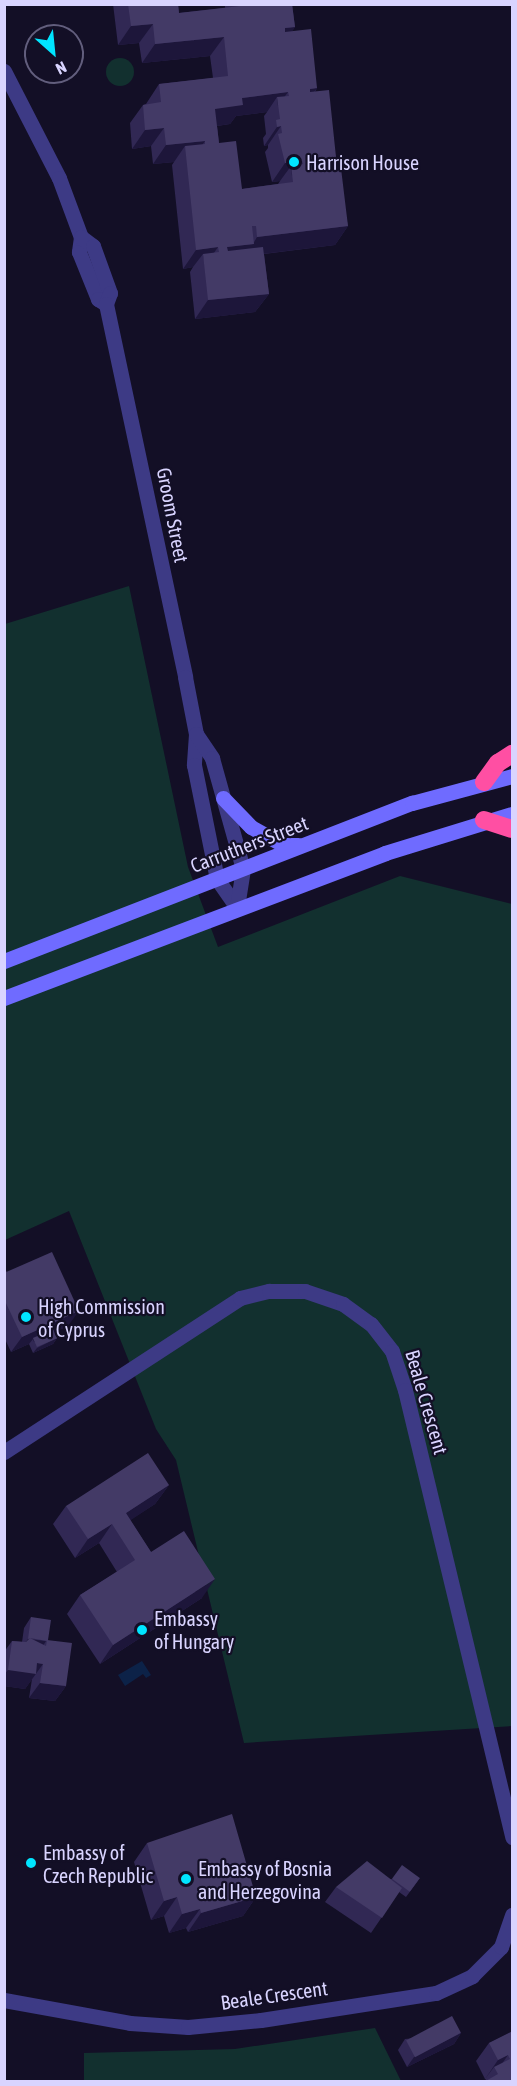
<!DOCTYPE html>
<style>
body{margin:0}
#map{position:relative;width:517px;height:2086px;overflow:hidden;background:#130f26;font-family:"Asap Condensed",sans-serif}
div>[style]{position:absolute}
.green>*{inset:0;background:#12302f}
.round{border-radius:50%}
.water>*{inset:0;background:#0c2248}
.minor>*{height:15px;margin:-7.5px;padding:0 7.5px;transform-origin:7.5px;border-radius:7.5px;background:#3d3a85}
.tertiary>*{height:15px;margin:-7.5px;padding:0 7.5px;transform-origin:7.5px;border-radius:7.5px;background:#3d3a85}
.secondary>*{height:15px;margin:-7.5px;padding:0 7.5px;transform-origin:7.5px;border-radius:7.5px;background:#6f6bff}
.motorway>*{height:18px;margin:-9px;padding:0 9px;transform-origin:9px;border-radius:9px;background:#ff4fa3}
.wall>*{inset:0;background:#312854}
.shaded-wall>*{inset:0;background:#1d163a}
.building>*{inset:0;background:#433a66;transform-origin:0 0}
.dots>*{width:16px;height:16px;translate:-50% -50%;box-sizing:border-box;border:3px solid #130f26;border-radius:50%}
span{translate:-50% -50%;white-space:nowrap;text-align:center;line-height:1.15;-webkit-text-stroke:4.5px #130f26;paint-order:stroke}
.poi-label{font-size:20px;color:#d9d4ff}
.left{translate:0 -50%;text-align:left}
.street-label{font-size:20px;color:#d9d4ff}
.frame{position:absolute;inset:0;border:6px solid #d9d4ff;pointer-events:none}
.north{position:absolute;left:24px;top:24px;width:60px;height:60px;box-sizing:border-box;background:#130f26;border:2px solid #625e7d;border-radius:50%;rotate:153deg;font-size:16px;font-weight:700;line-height:24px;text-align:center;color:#d9d4ff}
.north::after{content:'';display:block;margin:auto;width:21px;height:27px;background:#00e5ff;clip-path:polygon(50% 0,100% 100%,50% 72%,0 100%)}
</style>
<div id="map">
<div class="green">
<div class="round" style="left:106px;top:58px;width:28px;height:28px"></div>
<div style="clip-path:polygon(129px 586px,188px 867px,218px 947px,400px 876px,512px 904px,512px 1726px,244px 1743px,176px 1460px,156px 1429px,69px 1211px,5px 1240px,5px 624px)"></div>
<div style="clip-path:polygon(375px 2028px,401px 2081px,84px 2081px,84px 2053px,235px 2049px)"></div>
</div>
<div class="water">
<div style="clip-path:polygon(142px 1661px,151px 1675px,146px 1678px,143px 1674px,125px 1686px,118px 1675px)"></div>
</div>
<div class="minor">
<div style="left:4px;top:1452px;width:282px;rotate:-33.1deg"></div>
<div style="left:240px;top:1298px;width:30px;rotate:-14deg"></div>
<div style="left:269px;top:1291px;width:36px"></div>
<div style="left:305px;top:1291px;width:40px;rotate:18.9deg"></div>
<div style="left:343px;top:1304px;width:34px;rotate:36deg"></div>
<div style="left:371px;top:1324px;width:34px;rotate:52deg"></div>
<div style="left:392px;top:1351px;width:41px;rotate:71.6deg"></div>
<div style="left:405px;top:1390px;width:460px;rotate:76.5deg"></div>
<div style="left:4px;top:2000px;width:128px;rotate:10.3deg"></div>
<div style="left:130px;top:2023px;width:58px;rotate:3.9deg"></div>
<div style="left:188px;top:2027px;width:73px;rotate:-5.5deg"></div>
<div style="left:261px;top:2020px;width:177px;rotate:-8.8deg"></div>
<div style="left:436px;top:1993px;width:40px;rotate:-25deg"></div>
<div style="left:472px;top:1976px;width:41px;rotate:-45deg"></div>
<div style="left:501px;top:1947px;width:34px;rotate:-71deg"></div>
</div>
<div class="tertiary">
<div style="left:4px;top:71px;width:120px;rotate:62.8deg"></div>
<div style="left:59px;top:178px;width:63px;rotate:69.6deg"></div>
<div style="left:81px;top:237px;width:15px;rotate:98deg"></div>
<div style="left:79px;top:252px;width:51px;rotate:68deg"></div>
<div style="left:98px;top:299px;width:9px;rotate:32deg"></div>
<div style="left:81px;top:237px;width:15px;rotate:37deg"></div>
<div style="left:93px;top:246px;width:50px;rotate:70.1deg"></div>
<div style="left:110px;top:293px;width:12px;rotate:110deg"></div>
<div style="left:106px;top:304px;width:381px;rotate:78deg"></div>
<div style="left:185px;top:677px;width:58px;rotate:79.1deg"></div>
<div style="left:196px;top:734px;width:31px;rotate:94deg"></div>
<div style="left:194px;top:765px;width:116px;rotate:78.6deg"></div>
<div style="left:217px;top:879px;width:35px;rotate:55deg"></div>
<div style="left:196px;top:734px;width:29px;rotate:56deg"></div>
<div style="left:212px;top:758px;width:115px;rotate:74.4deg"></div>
<div style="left:243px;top:869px;width:39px;rotate:99deg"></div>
</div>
<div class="secondary">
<div style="left:223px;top:798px;width:40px;rotate:46deg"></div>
<div style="left:251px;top:827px;width:37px;rotate:29deg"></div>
<div style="left:283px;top:845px;width:15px"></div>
<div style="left:4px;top:961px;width:438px;rotate:-21.2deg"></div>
<div style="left:412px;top:803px;width:104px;rotate:-15.1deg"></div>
<div style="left:4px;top:998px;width:408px;rotate:-20.8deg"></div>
<div style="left:385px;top:853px;width:133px;rotate:-17.1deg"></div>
</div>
<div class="motorway">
<div style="left:484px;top:782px;width:24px;rotate:-54deg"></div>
<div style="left:498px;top:763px;width:17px;rotate:-33deg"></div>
<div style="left:484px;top:820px;width:29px;rotate:18deg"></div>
</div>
<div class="wall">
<div style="clip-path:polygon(evenodd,113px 4px,178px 4px,179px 13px,225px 8px,225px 4px,292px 4px,295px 27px,292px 31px,317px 88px,315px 92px,336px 157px,334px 160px,348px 226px,335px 245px,264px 254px,269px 294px,255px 312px,195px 319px,190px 272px,193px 267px,183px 269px,172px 165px,174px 162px,153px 164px,151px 146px,132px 149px,130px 123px,143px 105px,146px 104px,159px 84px,213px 78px,210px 56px,142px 63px,139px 43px,118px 45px,113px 4px,267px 112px,264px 116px,266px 134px,263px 138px,264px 146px,268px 145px,268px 148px,265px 152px,272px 182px,280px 181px,278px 184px,242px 189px,219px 143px,217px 126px,230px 124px,236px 116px,267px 112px)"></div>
<div style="clip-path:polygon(4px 1268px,7px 1272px,68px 1326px,54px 1332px,57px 1338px,53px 1344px,33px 1353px,29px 1344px,11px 1352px,4px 1337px)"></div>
<div style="clip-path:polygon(169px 1485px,155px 1504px,130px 1520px,151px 1552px,202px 1598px,100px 1664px,67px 1614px,80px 1595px,117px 1572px,99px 1543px,75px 1558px,53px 1524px,66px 1506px)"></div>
<div style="clip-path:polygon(31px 1617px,48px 1640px,66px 1686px,55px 1701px,29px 1698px,32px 1679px,25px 1689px,4px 1686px,4px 1652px,12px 1641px,22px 1642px,24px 1628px)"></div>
<div style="clip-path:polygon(147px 1843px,256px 1897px,243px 1916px,188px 1932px,186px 1928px,169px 1933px,164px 1916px,151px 1920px,134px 1862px)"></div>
<div style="clip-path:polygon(420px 1878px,406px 1897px,399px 1892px,371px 1933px,325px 1902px,336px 1887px,391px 1879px)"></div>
<div style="clip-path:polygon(513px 2031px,513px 2082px,484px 2082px,486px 2079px,485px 2079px,476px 2061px,489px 2043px)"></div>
<div style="clip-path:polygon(461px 2033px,454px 2044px,407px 2067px,398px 2050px,405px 2039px)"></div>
</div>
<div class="shaded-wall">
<div style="clip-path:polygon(153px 24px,139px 43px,118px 45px,131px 26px)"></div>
<div style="clip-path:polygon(295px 27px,282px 46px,285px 28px)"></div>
<div style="clip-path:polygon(224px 37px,210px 56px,142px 63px,155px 44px)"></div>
<div style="clip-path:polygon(317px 88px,304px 107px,310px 89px)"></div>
<div style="clip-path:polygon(288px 92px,278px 106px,277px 97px,267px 112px,236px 116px,230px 124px,202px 128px,215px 109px,242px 98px)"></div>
<div style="clip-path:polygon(281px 126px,268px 145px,264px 146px,277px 127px)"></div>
<div style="clip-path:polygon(164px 128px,151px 146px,132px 149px,145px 130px)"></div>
<div style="clip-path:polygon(205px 141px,192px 160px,185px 146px,174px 162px,153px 164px,166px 145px)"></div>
<div style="clip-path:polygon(336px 157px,323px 175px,323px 158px)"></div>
<div style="clip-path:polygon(302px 161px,292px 176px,291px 166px,280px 181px,272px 182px,285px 163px)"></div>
<div style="clip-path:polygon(348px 226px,335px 245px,246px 256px,214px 265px,227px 247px,253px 244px,257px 237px)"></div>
<div style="clip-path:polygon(218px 247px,205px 266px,203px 254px,193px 267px,183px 269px,196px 250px)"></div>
<div style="clip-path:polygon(269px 294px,255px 312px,195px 319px,208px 300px)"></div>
<div style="clip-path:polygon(79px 1311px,68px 1326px,34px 1342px,33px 1339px,29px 1344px,11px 1352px,22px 1337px)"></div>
<div style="clip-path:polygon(57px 1338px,53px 1344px,33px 1353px,37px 1348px)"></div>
<div style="clip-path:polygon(169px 1485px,155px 1504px,116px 1530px,126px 1513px)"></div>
<div style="clip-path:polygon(112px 1524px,99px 1543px,75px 1558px,88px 1539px)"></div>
<div style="clip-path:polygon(215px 1579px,202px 1598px,100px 1664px,113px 1645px)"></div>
<div style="clip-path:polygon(28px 1639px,46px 1641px,39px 1652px,21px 1649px)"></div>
<div style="clip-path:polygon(37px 1663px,43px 1664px,25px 1689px,4px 1686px,4px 1675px,8px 1670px)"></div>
<div style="clip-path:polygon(40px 1683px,66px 1686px,55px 1701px,29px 1698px)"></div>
<div style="clip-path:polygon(177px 1897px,164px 1916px,151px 1920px,164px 1901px)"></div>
<div style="clip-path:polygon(256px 1897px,243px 1916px,188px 1932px,201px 1913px)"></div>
<div style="clip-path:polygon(200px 1909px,186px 1928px,169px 1933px,182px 1914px)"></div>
<div style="clip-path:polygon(461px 2033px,454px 2044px,407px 2067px,414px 2057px)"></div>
<div style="clip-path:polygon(508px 2055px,497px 2071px,494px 2067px,485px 2079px,498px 2060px)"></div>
</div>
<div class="building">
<div style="clip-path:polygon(evenodd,128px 4px,178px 4px,179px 13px,240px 6px,240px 4px,292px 4px,295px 27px,285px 28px,285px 32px,311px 29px,317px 88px,310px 89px,310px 92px,329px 90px,336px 157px,323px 158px,323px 161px,340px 160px,348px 226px,257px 237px,256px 226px,252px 226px,254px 244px,227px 247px,228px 251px,263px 247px,269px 294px,208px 300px,203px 254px,219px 252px,218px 247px,196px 250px,185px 146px,205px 144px,205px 141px,166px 145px,164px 128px,145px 130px,143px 105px,161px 102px,159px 84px,228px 76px,224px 37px,155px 44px,153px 24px,131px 26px,128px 4px,288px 92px,289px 96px,277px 97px,280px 119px,276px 120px,277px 127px,281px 126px,282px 133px,278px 134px,285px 163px,302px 161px,303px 164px,291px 166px,293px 182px,242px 189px,236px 141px,219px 143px,215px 109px,243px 105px,242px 98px,288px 92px)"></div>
<div style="clip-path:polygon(52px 1252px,79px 1311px,22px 1337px,4px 1299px,4px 1273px)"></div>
<div style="left:53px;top:1329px;width:10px;height:22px;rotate:66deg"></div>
<div style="clip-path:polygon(148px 1453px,169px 1485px,126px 1513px,151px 1552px,184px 1531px,215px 1579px,113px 1645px,80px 1595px,135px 1560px,112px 1524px,88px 1539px,66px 1506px)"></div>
<div style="clip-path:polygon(31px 1617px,51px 1620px,48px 1640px,47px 1640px,47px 1641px,30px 1638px,28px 1639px)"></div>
<div style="clip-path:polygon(30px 1638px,46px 1646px,47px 1640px,72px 1643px,66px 1686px,40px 1683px,43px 1664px,37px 1663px,36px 1674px,8px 1670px,12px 1641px,26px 1642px)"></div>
<div style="clip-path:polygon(232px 1814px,256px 1897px,201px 1913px,200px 1909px,182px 1914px,177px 1897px,164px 1901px,147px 1843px)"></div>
<div style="clip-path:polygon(367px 1861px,402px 1888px,382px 1918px,336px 1887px)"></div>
<div style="left:402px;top:1865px;width:22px;height:17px;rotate:36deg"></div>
<div style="left:452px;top:2016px;width:19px;height:52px;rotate:62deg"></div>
<div style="clip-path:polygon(513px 2031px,513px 2082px,484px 2082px,498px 2074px,494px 2067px,510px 2059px,508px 2055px,498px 2060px,489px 2043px)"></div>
</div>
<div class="dots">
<div style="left:294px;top:162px;background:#00e5ff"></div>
<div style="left:26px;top:1317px;background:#00e5ff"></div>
<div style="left:142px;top:1630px;background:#00e5ff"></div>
<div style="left:31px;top:1863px;background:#00e5ff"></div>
<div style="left:186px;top:1879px;background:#00e5ff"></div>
</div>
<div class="poi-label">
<span class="left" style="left:306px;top:162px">Harrison House</span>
<span class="left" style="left:38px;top:1318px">High Commission<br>of Cyprus</span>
<span class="left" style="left:154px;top:1630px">Embassy<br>of Hungary</span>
<span class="left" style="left:43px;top:1864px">Embassy of<br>Czech Republic</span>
<span class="left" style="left:198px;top:1880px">Embassy of Bosnia<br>and Herzegovina</span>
</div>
<div class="street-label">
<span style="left:173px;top:515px;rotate:79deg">Groom Street</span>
<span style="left:249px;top:844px;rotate:-21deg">Carruthers Street</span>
<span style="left:427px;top:1402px;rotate:74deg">Beale Crescent</span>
<span style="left:274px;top:1995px;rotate:-8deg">Beale Crescent</span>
</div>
<div class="frame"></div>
<div class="north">N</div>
</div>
